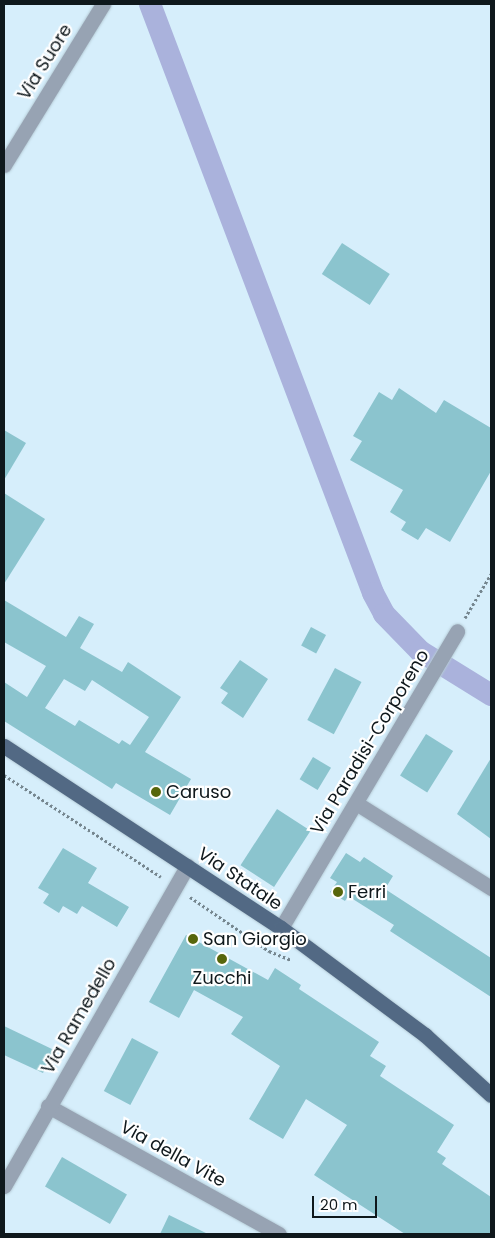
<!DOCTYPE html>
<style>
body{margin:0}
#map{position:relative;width:495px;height:1238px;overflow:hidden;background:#d6eefb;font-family:Poppins,sans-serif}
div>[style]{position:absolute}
.canal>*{height:22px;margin:-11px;padding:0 11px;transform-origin:11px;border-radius:11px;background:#aab2dc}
.building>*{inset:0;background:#8bc4ce;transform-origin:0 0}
.path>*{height:3px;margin-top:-1.5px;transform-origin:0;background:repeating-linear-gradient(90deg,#75868f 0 2.5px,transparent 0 5px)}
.roads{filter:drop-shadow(0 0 1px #b6ccd7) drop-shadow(0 0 1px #b6ccd7)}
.minor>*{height:15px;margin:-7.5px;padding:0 7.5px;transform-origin:7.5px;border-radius:7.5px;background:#97a3b3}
.primary>*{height:15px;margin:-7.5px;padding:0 7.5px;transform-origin:7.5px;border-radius:7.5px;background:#526984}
.dots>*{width:14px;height:14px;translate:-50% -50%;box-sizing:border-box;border:2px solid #fff;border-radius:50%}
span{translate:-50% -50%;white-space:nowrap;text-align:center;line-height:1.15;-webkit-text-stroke:4.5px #fff;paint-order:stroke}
.street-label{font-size:18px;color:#0f181c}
.poi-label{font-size:18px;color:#0f181c}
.left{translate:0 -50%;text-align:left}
.frame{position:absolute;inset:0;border:5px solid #0f181c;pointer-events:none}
.scale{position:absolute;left:312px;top:1196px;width:65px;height:22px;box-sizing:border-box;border:2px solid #0f181c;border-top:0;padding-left:6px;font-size:15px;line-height:18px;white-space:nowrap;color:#0f181c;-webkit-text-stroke:4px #fff;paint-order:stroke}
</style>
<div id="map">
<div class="canal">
<div style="left:150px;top:4px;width:630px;rotate:69.26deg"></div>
<div style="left:373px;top:593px;width:24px;rotate:62deg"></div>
<div style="left:384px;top:614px;width:52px;rotate:45.8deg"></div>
<div style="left:420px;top:651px;width:84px;rotate:31.8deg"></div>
</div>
<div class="building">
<div style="left:342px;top:243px;width:57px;height:37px;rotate:33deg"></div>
<div style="clip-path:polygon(399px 388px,436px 413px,444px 400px,491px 428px,491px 471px,450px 542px,426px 528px,418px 540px,401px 530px,406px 522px,390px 512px,403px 490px,350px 460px,362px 441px,353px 436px,379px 392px,392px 400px)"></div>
<div style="clip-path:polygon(4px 430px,26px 443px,4px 480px)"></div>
<div style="clip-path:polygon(4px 493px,45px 519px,4px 584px)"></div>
<div style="clip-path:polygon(evenodd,4px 600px,66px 637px,79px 616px,94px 624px,80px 648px,122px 672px,128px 662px,181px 697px,145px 752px,191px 779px,170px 815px,116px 783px,112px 789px,4px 721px,4px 682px,27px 697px,46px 666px,4px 642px,4px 600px,64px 679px,85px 691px,92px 680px,149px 717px,130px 745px,122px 740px,119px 744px,79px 720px,75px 726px,45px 708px,64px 679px)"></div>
<div style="left:311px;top:627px;width:17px;height:21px;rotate:28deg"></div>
<div style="clip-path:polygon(240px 660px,268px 679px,243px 718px,221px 703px,228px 693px,220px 688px)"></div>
<div style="left:335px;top:668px;width:30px;height:59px;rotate:28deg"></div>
<div style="left:426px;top:734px;width:32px;height:49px;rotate:32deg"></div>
<div style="left:313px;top:757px;width:21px;height:26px;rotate:31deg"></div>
<div style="clip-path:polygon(491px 758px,491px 839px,457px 814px)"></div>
<div style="left:277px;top:809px;width:40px;height:67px;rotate:33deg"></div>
<div style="clip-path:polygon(63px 848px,97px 868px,88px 883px,129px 907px,117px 927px,82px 906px,77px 914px,63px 906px,59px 913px,43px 903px,49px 894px,38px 888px)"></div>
<div style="clip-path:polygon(346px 853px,360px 862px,364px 857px,393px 876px,385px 889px,491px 958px,491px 997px,390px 931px,394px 925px,348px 896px,345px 901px,330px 892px,337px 882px,330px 878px)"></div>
<div style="clip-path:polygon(186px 935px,268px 980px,275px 968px,301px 985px,299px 989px,379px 1042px,370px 1056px,386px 1066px,380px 1076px,454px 1125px,437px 1152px,446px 1158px,442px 1164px,491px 1197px,491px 1234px,405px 1234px,314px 1175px,347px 1125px,306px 1099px,283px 1139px,249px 1119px,280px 1066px,231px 1034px,243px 1017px,194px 990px,179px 1018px,149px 1002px)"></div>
<div style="clip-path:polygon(4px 1026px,54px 1050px,43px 1073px,4px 1055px)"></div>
<div style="left:132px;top:1038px;width:30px;height:60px;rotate:28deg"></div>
<div style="left:62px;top:1157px;width:75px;height:34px;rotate:30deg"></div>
<div style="clip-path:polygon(169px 1215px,208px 1234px,160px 1234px)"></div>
</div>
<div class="path">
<div style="left:465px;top:618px;width:51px;rotate:-59.4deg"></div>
<div style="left:4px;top:775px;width:187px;rotate:33deg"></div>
<div style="left:190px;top:897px;width:96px;rotate:34.4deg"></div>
<div style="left:269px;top:951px;width:24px;rotate:22deg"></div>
</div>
<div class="roads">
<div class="minor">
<div style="left:4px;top:165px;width:189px;rotate:-58.4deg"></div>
<div style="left:356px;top:803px;width:160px;rotate:32.2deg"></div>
<div style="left:281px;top:928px;width:345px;rotate:-59.3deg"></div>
<div style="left:48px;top:1106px;width:264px;rotate:29deg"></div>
<div style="left:4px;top:1186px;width:369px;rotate:-60.2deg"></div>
</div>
<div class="primary">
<div style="left:4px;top:746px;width:331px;rotate:33.3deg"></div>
<div style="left:281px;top:928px;width:179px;rotate:36.6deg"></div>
<div style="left:425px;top:1035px;width:89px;rotate:42.3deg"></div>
</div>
</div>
<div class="dots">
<div style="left:156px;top:792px;background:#57660c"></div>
<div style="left:338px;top:892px;background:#57660c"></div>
<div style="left:193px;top:939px;background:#57660c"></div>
<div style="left:222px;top:959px;background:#57660c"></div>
</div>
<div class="street-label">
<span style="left:45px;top:62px;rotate:-58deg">Via Suore</span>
<span style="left:370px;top:742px;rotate:-59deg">Via Paradisi-Corporeno</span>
<span style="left:240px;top:879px;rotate:34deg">Via Statale</span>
<span style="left:79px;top:1016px;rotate:-60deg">Via Ramedello</span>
<span style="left:173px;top:1154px;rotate:29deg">Via della Vite</span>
</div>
<div class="poi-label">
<span class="left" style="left:166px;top:792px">Caruso</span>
<span class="left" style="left:348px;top:892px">Ferri</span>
<span class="left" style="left:203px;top:939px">San Giorgio</span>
<span style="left:222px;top:978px">Zucchi</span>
</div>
<div class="frame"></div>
<div class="scale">20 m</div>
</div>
